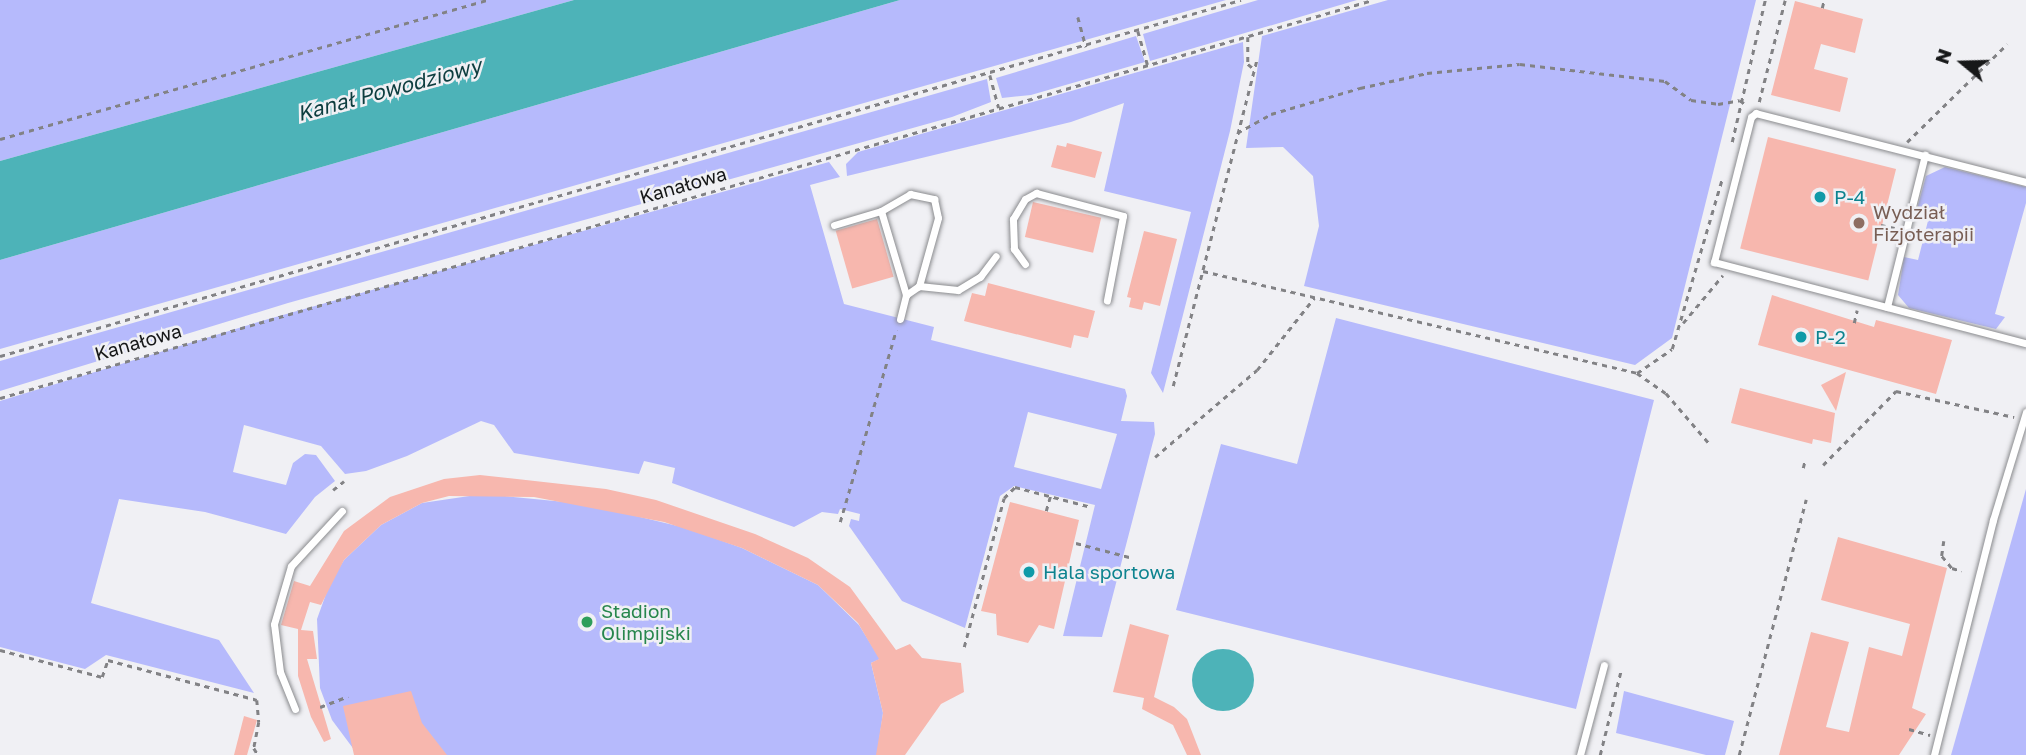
<!DOCTYPE html>
<meta charset="utf-8">
<style>
body{margin:0}
#map{position:relative;width:2026px;height:755px;overflow:hidden;background:#f0f0f4;font-family:"Golos Text",sans-serif}
div>[style]{position:absolute}
.green>*{inset:0;background:#b6bafc}
.water>*{inset:0;background:#4db3b8}
.round{border-radius:50%}
.building>*{inset:0;background:#f7b7ae;transform-origin:0 0}
.path>*{height:2.5px;margin-top:-1.25px;transform-origin:0;background:repeating-linear-gradient(90deg,#828285 0 5px,transparent 0 10px)}
.roads{filter:drop-shadow(0 0 2px #8a8b8e) drop-shadow(0 0 2px #8a8b8e)}
.service>*{height:7px;margin:-3.5px;padding:0 3.5px;transform-origin:3.5px;border-radius:3.5px;background:#fff}
.dots>*{width:19px;height:19px;translate:-50% -50%;box-sizing:border-box;border:4px solid #f0f0f4;border-radius:50%}
span{translate:-50% -50%;white-space:nowrap;text-align:center;line-height:1.15;-webkit-text-stroke:5px #f0f0f4;paint-order:stroke}
.street-label{font-size:19px;color:#171819}
.culture-label{font-size:19px;color:#0d838f}
.left{translate:0 -50%;text-align:left}
.education-label{font-size:19px;color:#785e54}
.leisure-label{font-size:19px;color:#27864d}
.water-label{font-size:21px;color:#0d3d3f;font-style:italic}
.north{position:absolute;left:1928px;top:28px;width:70px;height:70px;-webkit-text-stroke:5px #f0f0f4;paint-order:stroke;rotate:289deg;font-size:19px;font-weight:700;line-height:28px;text-align:center;color:#171819}
.north::after{content:'';display:block;margin:auto;width:24px;height:32px;background:#171819;clip-path:polygon(50% 0,100% 100%,50% 72%,0 100%)}
</style>
<div id="map">
<div class="green">
<div style="clip-path:polygon(0 0,574px 0,0 161px)"></div>
<div style="clip-path:polygon(900px 0,1226px 0,0 349px,0 260px)"></div>
<div style="clip-path:polygon(1258px 0,1357px 0,1150px 61px,1143px 34px)"></div>
<div style="clip-path:polygon(1388px 0,1756px 0,1672px 338px,1635px 365px,1304px 286px,1319px 226px,1313px 176px,1283px 147px,1246px 148px,1262px 36px)"></div>
<div style="clip-path:polygon(1136px 36px,1145px 62px,1031px 95px,1002px 98px,996px 78px)"></div>
<div style="clip-path:polygon(1243px 42px,1244px 62px,1230px 131px,1163px 393px,1151px 373px,1191px 212px,1104px 191px,1124px 103px,1071px 122px,847px 176px,846px 164px,858px 152px)"></div>
<div style="clip-path:polygon(987px 79px,991px 102px,952px 117px,288px 303px,0 391px,0 361px)"></div>
<div style="clip-path:polygon(evenodd,829px 162px,840px 177px,810px 185px,844px 304px,934px 327px,931px 340px,1125px 389px,1127px 396px,1121px 421px,1154px 422px,1155px 434px,1102px 637px,1063px 636px,1095px 505px,1014px 486px,1000px 496px,965px 628px,902px 601px,849px 526px,851px 519px,859px 521px,860px 514px,840px 509px,838px 514px,822px 512px,794px 527px,672px 483px,675px 468px,644px 461px,639px 474px,514px 453px,494px 425px,481px 421px,407px 456px,366px 471px,345px 474px,321px 446px,244px 425px,233px 472px,286px 485px,293px 463px,305px 454px,316px 455px,335px 481px,315px 497px,286px 534px,205px 512px,119px 499px,91px 603px,219px 640px,254px 693px,106px 655px,85px 669px,0 647px,0 401px,265px 320px,829px 162px,1028px 412px,1117px 434px,1101px 489px,1014px 467px,1028px 412px)"></div>
<div style="clip-path:polygon(1945px 167px,2026px 187px,2026px 203px,1995px 314px,2005px 317px,1996px 329px,1909px 308px,1898px 295px,1904px 257px,1918px 260px,1930px 213px,1917px 209px,1926px 176px)"></div>
<div style="clip-path:polygon(1336px 318px,1654px 400px,1576px 709px,1176px 610px,1221px 444px,1297px 464px)"></div>
<div style="clip-path:polygon(2026px 489px,2026px 755px,1951px 755px)"></div>
<div style="clip-path:polygon(483px 494px,586px 504px,686px 528px,742px 548px,818px 585px,859px 625px,880px 659px,871px 663px,883px 713px,877px 755px,358px 755px,332px 720px,320px 688px,317px 619px,330px 583px,344px 560px,381px 525px,422px 503px)"></div>
<div style="clip-path:polygon(1624px 691px,1734px 721px,1725px 755px,1706px 755px,1616px 733px)"></div>
</div>
<div class="water">
<div style="clip-path:polygon(574px 0,900px 0,0 260px,0 161px)"></div>
<div class="round" style="left:1192px;top:649px;width:62px;height:62px"></div>
</div>
<div class="building">
<div style="clip-path:polygon(1795px 1px,1863px 19px,1855px 53px,1821px 44px,1814px 69px,1848px 78px,1840px 112px,1771px 95px)"></div>
<div style="left:1768px;top:137px;width:132px;height:115px;rotate:14deg"></div>
<div style="clip-path:polygon(1067px 143px,1102px 152px,1095px 178px,1051px 167px,1057px 145px,1066px 147px)"></div>
<div style="left:1033px;top:202px;width:70px;height:36px;rotate:13deg"></div>
<div style="left:877px;top:219px;width:60px;height:43px;rotate:74deg"></div>
<div style="clip-path:polygon(1144px 231px,1177px 239px,1160px 306px,1144px 302px,1142px 310px,1129px 307px,1131px 298px,1127px 297px)"></div>
<div style="clip-path:polygon(988px 283px,1095px 311px,1088px 338px,1074px 335px,1071px 348px,964px 321px,972px 293px,985px 296px)"></div>
<div style="clip-path:polygon(1772px 295px,1874px 327px,1876px 320px,1952px 340px,1936px 394px,1758px 345px)"></div>
<div style="clip-path:polygon(1846px 372px,1840px 396px,1836px 411px,1821px 385px)"></div>
<div style="clip-path:polygon(1740px 388px,1835px 413px,1831px 443px,1813px 439px,1812px 444px,1731px 423px)"></div>
<div style="clip-path:polygon(480px 475px,606px 489px,656px 500px,755px 534px,808px 558px,850px 587px,896px 650px,910px 644px,922px 658px,961px 663px,964px 692px,941px 704px,905px 755px,876px 755px,883px 713px,871px 663px,879px 659px,858px 623px,818px 585px,742px 548px,664px 522px,534px 497px,449px 496px,422px 503px,381px 525px,344px 560px,321px 605px,310px 602px,301px 630px,313px 631px,317px 659px,307px 659px,331px 739px,324px 742px,311px 717px,298px 676px,298px 629px,281px 625px,294px 581px,310px 586px,344px 531px,390px 497px,444px 479px)"></div>
<div style="clip-path:polygon(1010px 502px,1079px 520px,1054px 629px,1039px 625px,1028px 643px,997px 635px,996px 614px,981px 611px)"></div>
<div style="clip-path:polygon(1838px 537px,1947px 568px,1912px 708px,1926px 714px,1899px 755px,1779px 755px,1811px 632px,1849px 642px,1826px 727px,1849px 732px,1869px 647px,1902px 656px,1910px 624px,1821px 600px)"></div>
<div style="clip-path:polygon(1130px 624px,1169px 635px,1154px 697px,1174px 707px,1187px 719px,1201px 755px,1187px 755px,1173px 725px,1142px 709px,1144px 698px,1113px 692px)"></div>
<div style="clip-path:polygon(411px 691px,422px 723px,447px 755px,354px 755px,343px 706px)"></div>
<div style="clip-path:polygon(244px 716px,257px 720px,247px 755px,234px 755px)"></div>
</div>
<div class="path">
<div style="left:1822px;top:8px;width:8px;rotate:-76deg"></div>
<div style="left:1078px;top:17px;width:31px;rotate:75deg"></div>
<div style="left:1138px;top:31px;width:35px;rotate:74deg"></div>
<div style="left:1248px;top:37px;width:27px;rotate:90deg"></div>
<div style="left:1248px;top:64px;width:8px;rotate:40deg"></div>
<div style="left:990px;top:75px;width:34px;rotate:75deg"></div>
<div style="left:1759px;top:102px;width:105px;rotate:-75.7deg"></div>
<div style="left:1237px;top:133px;width:39px;rotate:-29deg"></div>
<div style="left:1271px;top:114px;width:93px;rotate:-16.3deg"></div>
<div style="left:1360px;top:88px;width:69px;rotate:-12.6deg"></div>
<div style="left:1427px;top:73px;width:93px;rotate:-5.5deg"></div>
<div style="left:1520px;top:64px;width:146px;rotate:6.7deg"></div>
<div style="left:1665px;top:81px;width:32px;rotate:36deg"></div>
<div style="left:1691px;top:100px;width:27px;rotate:8deg"></div>
<div style="left:1718px;top:104px;width:22px;rotate:-10deg"></div>
<div style="left:1740px;top:100px;width:9px;rotate:41deg"></div>
<div style="left:0;top:139px;width:506px;rotate:-15.93deg"></div>
<div style="left:1732px;top:142px;width:146px;rotate:-76.9deg"></div>
<div style="left:1907px;top:142px;width:140px;rotate:-44.4deg"></div>
<div style="left:1881px;top:225px;width:14px;rotate:12deg"></div>
<div style="left:1203px;top:271px;width:446px;rotate:13.2deg"></div>
<div style="left:1637px;top:373px;width:35px;rotate:35deg"></div>
<div style="left:1666px;top:393px;width:65px;rotate:49.4deg"></div>
<div style="left:1683px;top:323px;width:62px;rotate:-50.2deg"></div>
<div style="left:1854px;top:323px;width:13px;rotate:-77deg"></div>
<div style="left:0;top:356px;width:1291px;rotate:-16.01deg"></div>
<div style="left:1637px;top:373px;width:42px;rotate:-34.4deg"></div>
<div style="left:1672px;top:349px;width:177px;rotate:-73.6deg"></div>
<div style="left:1173px;top:386px;width:339px;rotate:-75.6deg"></div>
<div style="left:0;top:398px;width:1430px;rotate:-16.17deg"></div>
<div style="left:1155px;top:457px;width:134px;rotate:-40.5deg"></div>
<div style="left:1257px;top:370px;width:92px;rotate:-51.6deg"></div>
<div style="left:1823px;top:465px;width:104px;rotate:-45.4deg"></div>
<div style="left:1896px;top:391px;width:121px;rotate:12.4deg"></div>
<div style="left:1803px;top:468px;width:8px;rotate:-76deg"></div>
<div style="left:333px;top:490px;width:14px;rotate:-39deg"></div>
<div style="left:1046px;top:511px;width:15px;rotate:-74deg"></div>
<div style="left:840px;top:522px;width:200px;rotate:-73.7deg"></div>
<div style="left:1944px;top:541px;width:15px;rotate:98deg"></div>
<div style="left:1942px;top:556px;width:16px;rotate:50deg"></div>
<div style="left:1952px;top:568px;width:10px;rotate:17deg"></div>
<div style="left:1076px;top:543px;width:55px;rotate:14.8deg"></div>
<div style="left:964px;top:647px;width:154px;rotate:-75deg"></div>
<div style="left:1004px;top:498px;width:16px;rotate:-45deg"></div>
<div style="left:1015px;top:487px;width:79px;rotate:14.7deg"></div>
<div style="left:0;top:650px;width:106px;rotate:14.8deg"></div>
<div style="left:102px;top:677px;width:18px;rotate:-71deg"></div>
<div style="left:108px;top:660px;width:154px;rotate:15deg"></div>
<div style="left:257px;top:700px;width:22px;rotate:85deg"></div>
<div style="left:259px;top:722px;width:26px;rotate:101deg"></div>
<div style="left:254px;top:748px;width:8px;rotate:60deg"></div>
<div style="left:320px;top:707px;width:30px;rotate:-21deg"></div>
<div style="left:1909px;top:729px;width:22px;rotate:16deg"></div>
<div style="left:1600px;top:755px;width:88px;rotate:-76.1deg"></div>
<div style="left:1739px;top:755px;width:264px;rotate:-75.3deg"></div>
</div>
<div class="roads">
<div class="service">
<div style="left:2026px;top:182px;width:279px;rotate:-165.7deg"></div>
<div style="left:1756px;top:113px;width:6px;rotate:141deg"></div>
<div style="left:1751px;top:117px;width:150px;rotate:104.3deg"></div>
<div style="left:1714px;top:262px;width:322px;rotate:14.6deg"></div>
<div style="left:881px;top:211px;width:88px;rotate:73.4deg"></div>
<div style="left:834px;top:225px;width:49px;rotate:-16.6deg"></div>
<div style="left:881px;top:211px;width:34px;rotate:-30deg"></div>
<div style="left:910px;top:194px;width:25px;rotate:12deg"></div>
<div style="left:934px;top:199px;width:19px;rotate:78deg"></div>
<div style="left:938px;top:218px;width:71px;rotate:105.6deg"></div>
<div style="left:1025px;top:264px;width:19px;rotate:-126deg"></div>
<div style="left:1014px;top:249px;width:30px;rotate:-92deg"></div>
<div style="left:1013px;top:219px;width:23px;rotate:-59deg"></div>
<div style="left:1025px;top:199px;width:13px;rotate:-29deg"></div>
<div style="left:1036px;top:193px;width:90px;rotate:14.8deg"></div>
<div style="left:1123px;top:216px;width:86px;rotate:100.8deg"></div>
<div style="left:1887px;top:307px;width:157px;rotate:-76deg"></div>
<div style="left:900px;top:319px;width:25px;rotate:-76deg"></div>
<div style="left:906px;top:295px;width:16px;rotate:-35deg"></div>
<div style="left:919px;top:286px;width:39px;rotate:6deg"></div>
<div style="left:958px;top:290px;width:26px;rotate:-31deg"></div>
<div style="left:980px;top:277px;width:26px;rotate:-53deg"></div>
<div style="left:295px;top:709px;width:40px;rotate:-112deg"></div>
<div style="left:280px;top:672px;width:48px;rotate:-97.1deg"></div>
<div style="left:274px;top:624px;width:60px;rotate:-73.7deg"></div>
<div style="left:291px;top:566px;width:75px;rotate:-47.2deg"></div>
<div style="left:1580px;top:755px;width:93px;rotate:-75.1deg"></div>
<div style="left:1934px;top:755px;width:242px;rotate:-75.9deg"></div>
<div style="left:1993px;top:520px;width:113px;rotate:-73deg"></div>
</div>
</div>
<div class="dots">
<div style="left:1820px;top:197px;background:#0f9aa8"></div>
<div style="left:1859px;top:223px;background:#8d6e63"></div>
<div style="left:1801px;top:337px;background:#0f9aa8"></div>
<div style="left:1029px;top:572px;background:#0f9aa8"></div>
<div style="left:587px;top:622px;background:#2e9e5b"></div>
</div>
<div class="street-label">
<span style="left:683px;top:185px;rotate:-16deg">Kanałowa</span>
<span style="left:138px;top:342px;rotate:-16deg">Kanałowa</span>
</div>
<div class="culture-label">
<span class="left" style="left:1834px;top:197px">P-4</span>
<span class="left" style="left:1815px;top:337px">P-2</span>
<span class="left" style="left:1043px;top:572px">Hala sportowa</span>
</div>
<div class="education-label">
<span class="left" style="left:1873px;top:223px">Wydział<br>Fizjoterapii</span>
</div>
<div class="leisure-label">
<span class="left" style="left:601px;top:622px">Stadion<br>Olimpijski</span>
</div>
<div class="water-label">
<span style="left:389px;top:89px;rotate:-15deg">Kanał Powodziowy</span>
</div>
<div class="north">N</div>
</div>
